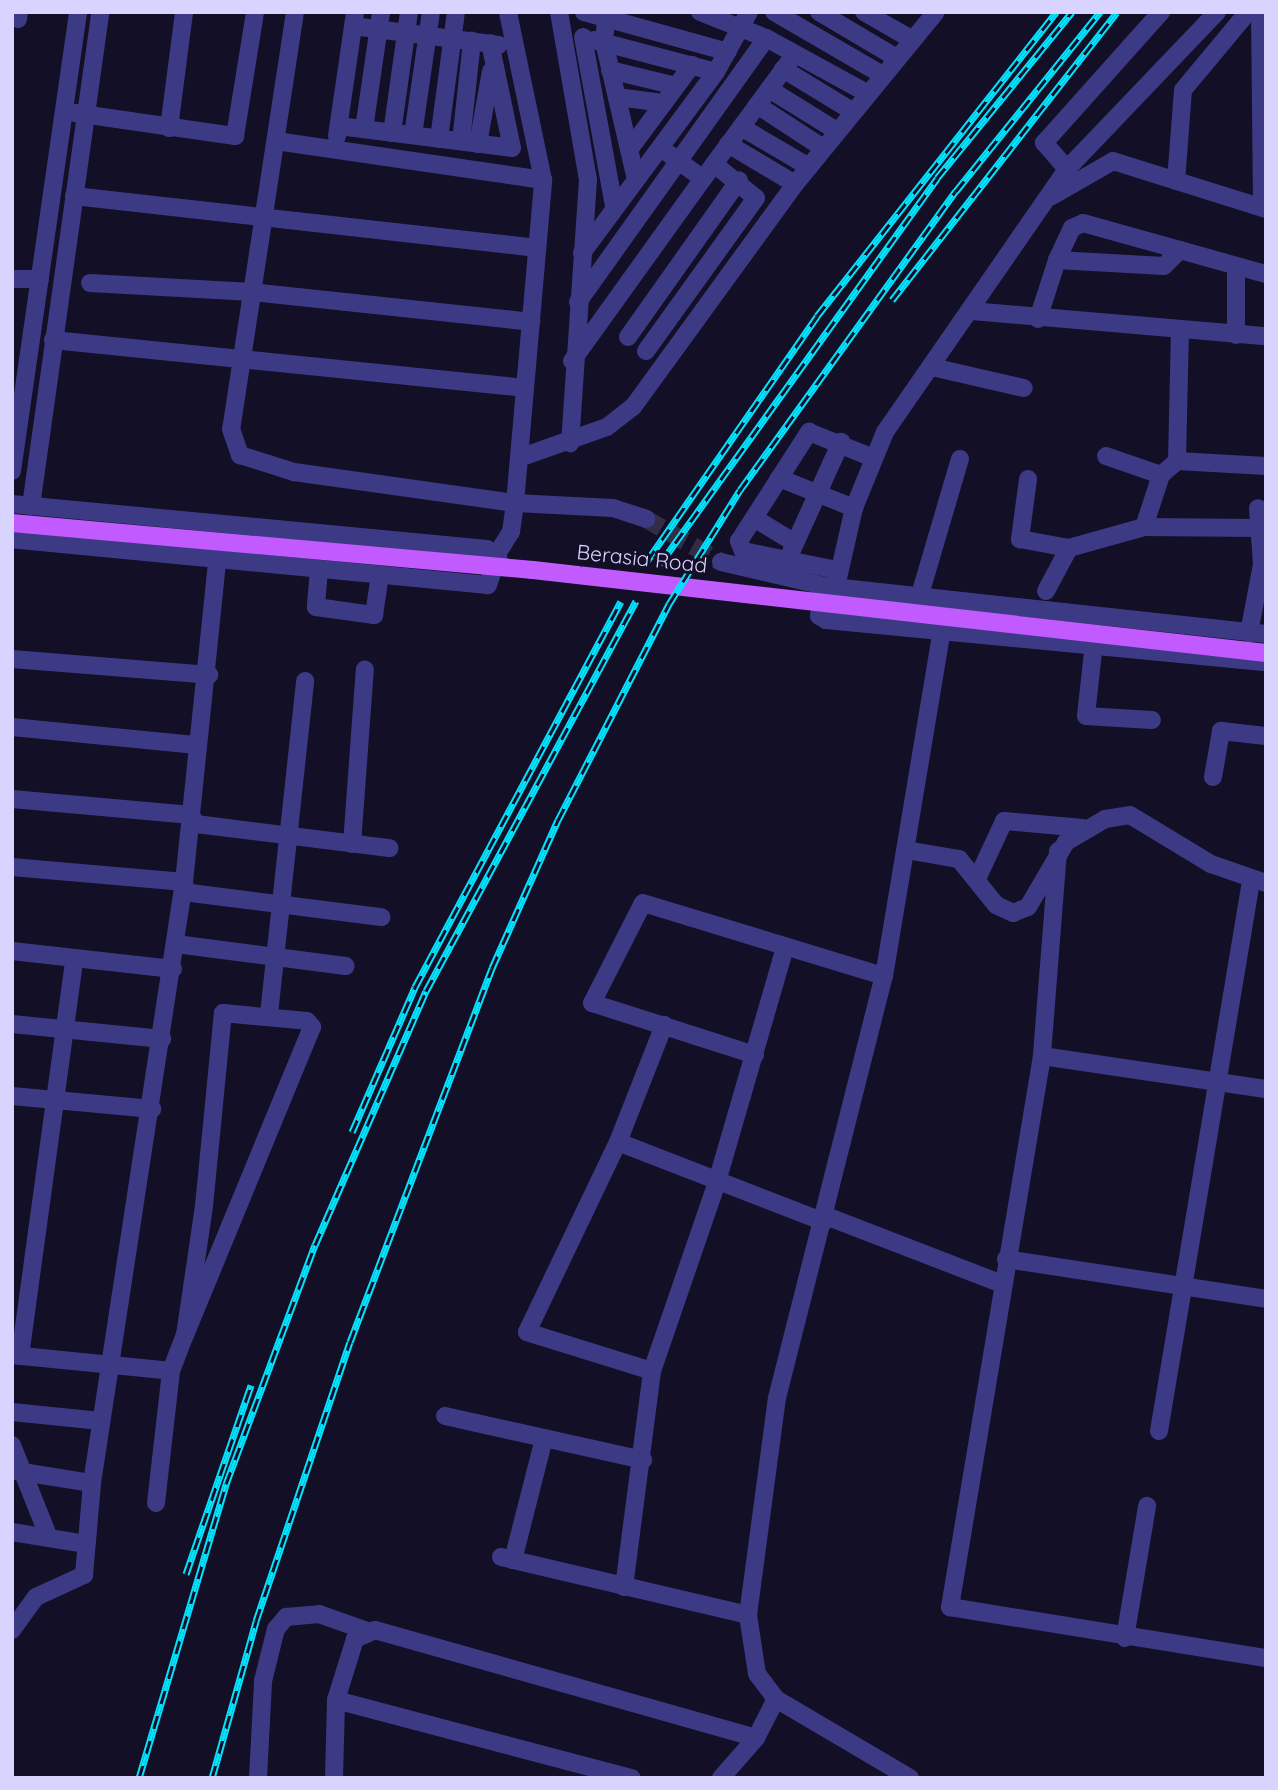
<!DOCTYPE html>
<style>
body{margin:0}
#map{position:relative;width:1278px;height:1790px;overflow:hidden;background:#130f26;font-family:Quicksand,sans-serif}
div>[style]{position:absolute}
.minor-tunnel>*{height:18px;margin-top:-9px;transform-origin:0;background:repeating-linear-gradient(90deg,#312d47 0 18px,transparent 0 27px)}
.minor>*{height:18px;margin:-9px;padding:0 9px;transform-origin:9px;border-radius:9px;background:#3d3a85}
.major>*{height:18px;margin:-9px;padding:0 9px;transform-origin:9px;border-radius:9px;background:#c25bff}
.rail>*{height:7px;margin-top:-3.5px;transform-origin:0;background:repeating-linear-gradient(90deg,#130f26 0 13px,#00e5ff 0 26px);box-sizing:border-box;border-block:2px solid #00e5ff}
span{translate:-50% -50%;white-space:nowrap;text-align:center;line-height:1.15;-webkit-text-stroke:6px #130f26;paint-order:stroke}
.street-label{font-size:21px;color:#d9d4ff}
.frame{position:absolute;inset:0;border:14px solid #d9d4ff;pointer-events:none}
</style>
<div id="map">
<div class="minor-tunnel">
<div style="left:646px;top:519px;width:86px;rotate:29.8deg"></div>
</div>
<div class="minor">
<div style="left:295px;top:12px;width:422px;rotate:98.7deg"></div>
<div style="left:231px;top:429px;width:28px;rotate:71deg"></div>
<div style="left:240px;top:455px;width:57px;rotate:17.5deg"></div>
<div style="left:294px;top:472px;width:223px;rotate:8deg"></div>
<div style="left:515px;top:503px;width:98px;rotate:2.9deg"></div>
<div style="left:613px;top:508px;width:35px;rotate:18deg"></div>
<div style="left:559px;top:12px;width:170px;rotate:80.2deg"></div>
<div style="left:588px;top:180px;width:264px;rotate:93.9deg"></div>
<div style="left:584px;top:12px;width:149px;rotate:15.5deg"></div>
<div style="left:607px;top:12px;width:30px;rotate:96deg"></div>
<div style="left:604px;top:42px;width:137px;rotate:76.9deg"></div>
<div style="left:700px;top:12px;width:71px;rotate:21.5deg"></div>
<div style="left:766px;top:38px;width:115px;rotate:28.6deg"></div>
<div style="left:774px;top:12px;width:124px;rotate:30.1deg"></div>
<div style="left:819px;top:12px;width:88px;rotate:30.6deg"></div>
<div style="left:864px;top:12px;width:54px;rotate:29.9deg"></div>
<div style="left:1260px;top:12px;width:195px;rotate:89.4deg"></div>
<div style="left:18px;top:19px;width:7px;rotate:-82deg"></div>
<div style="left:353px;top:26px;width:147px;rotate:7.4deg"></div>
<div style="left:583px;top:37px;width:172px;rotate:79.6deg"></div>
<div style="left:594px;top:40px;width:126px;rotate:14.7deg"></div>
<div style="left:783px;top:69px;width:81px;rotate:31.3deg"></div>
<div style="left:610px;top:70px;width:68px;rotate:13.6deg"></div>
<div style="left:769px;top:89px;width:80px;rotate:31.7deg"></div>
<div style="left:617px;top:97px;width:46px;rotate:7.4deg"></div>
<div style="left:757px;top:105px;width:79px;rotate:33.1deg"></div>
<div style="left:75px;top:113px;width:162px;rotate:8.2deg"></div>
<div style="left:235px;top:136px;width:126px;rotate:-80.8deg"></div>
<div style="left:339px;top:126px;width:174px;rotate:7.2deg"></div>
<div style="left:512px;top:148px;width:107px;rotate:-101.8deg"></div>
<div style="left:741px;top:127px;width:79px;rotate:30.5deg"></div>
<div style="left:169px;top:128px;width:117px;rotate:-82.6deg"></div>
<div style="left:364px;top:129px;width:118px;rotate:-81.7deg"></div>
<div style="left:392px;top:133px;width:122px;rotate:-82deg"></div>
<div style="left:413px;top:135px;width:124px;rotate:-81.7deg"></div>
<div style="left:337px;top:136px;width:125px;rotate:-81.7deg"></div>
<div style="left:439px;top:139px;width:128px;rotate:-82.4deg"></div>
<div style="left:276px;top:141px;width:270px;rotate:8.3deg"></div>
<div style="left:461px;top:141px;width:101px;rotate:-83.7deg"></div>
<div style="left:478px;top:144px;width:74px;rotate:-79.9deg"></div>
<div style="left:728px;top:144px;width:78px;rotate:30.8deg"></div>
<div style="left:629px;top:150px;width:106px;rotate:-53.5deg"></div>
<div style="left:669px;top:154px;width:42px;rotate:36.3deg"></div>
<div style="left:703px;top:179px;width:154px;rotate:-53.7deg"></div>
<div style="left:1067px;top:169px;width:35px;rotate:-131deg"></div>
<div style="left:1044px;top:143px;width:176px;rotate:-48.2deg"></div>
<div style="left:1176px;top:181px;width:91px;rotate:-85.6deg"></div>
<div style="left:1183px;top:90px;width:102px;rotate:-50.2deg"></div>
<div style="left:74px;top:196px;width:466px;rotate:6.4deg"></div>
<div style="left:1052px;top:196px;width:70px;rotate:-29.8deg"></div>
<div style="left:1113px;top:161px;width:160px;rotate:17.4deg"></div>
<div style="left:582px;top:253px;width:225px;rotate:-53.5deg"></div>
<div style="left:716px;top:72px;width:68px;rotate:-61.2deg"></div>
<div style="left:1057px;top:260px;width:107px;rotate:3.2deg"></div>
<div style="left:1164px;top:266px;width:23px;rotate:-45deg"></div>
<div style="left:12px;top:279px;width:28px"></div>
<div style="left:90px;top:283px;width:162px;rotate:3.2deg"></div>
<div style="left:252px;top:292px;width:281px;rotate:6.1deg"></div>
<div style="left:578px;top:302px;width:324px;rotate:-54.5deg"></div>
<div style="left:972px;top:311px;width:295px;rotate:4.9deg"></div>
<div style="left:1038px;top:319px;width:62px;rotate:-72.1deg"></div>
<div style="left:1057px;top:260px;width:35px;rotate:-65deg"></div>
<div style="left:1072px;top:228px;width:12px;rotate:-24deg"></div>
<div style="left:1083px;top:223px;width:190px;rotate:15.6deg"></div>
<div style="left:1236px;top:335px;width:69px;rotate:-90deg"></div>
<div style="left:628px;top:337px;width:192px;rotate:-54.7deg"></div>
<div style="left:53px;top:340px;width:474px;rotate:5.8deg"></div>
<div style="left:646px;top:351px;width:188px;rotate:-54.3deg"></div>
<div style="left:756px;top:198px;width:54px;rotate:-141deg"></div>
<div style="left:572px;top:361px;width:224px;rotate:-54.3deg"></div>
<div style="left:932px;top:367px;width:94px;rotate:12.9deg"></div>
<div style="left:1106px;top:456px;width:58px;rotate:19.1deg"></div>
<div style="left:1161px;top:475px;width:21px;rotate:-41deg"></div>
<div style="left:1177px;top:461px;width:89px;rotate:3.2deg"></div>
<div style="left:519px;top:458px;width:93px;rotate:-19.4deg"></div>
<div style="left:607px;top:427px;width:33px;rotate:-38deg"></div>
<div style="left:633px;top:407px;width:276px;rotate:-54deg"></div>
<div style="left:795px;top:184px;width:222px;rotate:-50.7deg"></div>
<div style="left:1177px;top:461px;width:128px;rotate:-88.7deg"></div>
<div style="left:12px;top:471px;width:464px;rotate:-81.8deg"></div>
<div style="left:779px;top:478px;width:81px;rotate:21.8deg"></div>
<div style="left:1028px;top:479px;width:61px;rotate:97.6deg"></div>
<div style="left:1020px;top:539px;width:50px;rotate:10.4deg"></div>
<div style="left:1069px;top:548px;width:78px;rotate:-15.6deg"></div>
<div style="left:1144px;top:527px;width:114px;rotate:0.5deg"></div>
<div style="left:12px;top:504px;width:477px;rotate:5.4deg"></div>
<div style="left:487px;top:549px;width:14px;rotate:36deg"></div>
<div style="left:498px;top:557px;width:30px;rotate:110deg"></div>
<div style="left:488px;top:585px;width:478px;rotate:-174.5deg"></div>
<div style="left:31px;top:506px;width:499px;rotate:-82deg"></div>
<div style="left:754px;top:518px;width:48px;rotate:31.4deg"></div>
<div style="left:1144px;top:527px;width:55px;rotate:-71.9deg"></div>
<div style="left:497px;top:554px;width:26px;rotate:-58deg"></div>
<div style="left:511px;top:532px;width:29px;rotate:-82deg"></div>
<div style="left:515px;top:503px;width:324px;rotate:-85deg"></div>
<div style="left:543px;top:180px;width:172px;rotate:-101.8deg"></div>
<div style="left:787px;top:561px;width:131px;rotate:-65.6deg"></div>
<div style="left:721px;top:562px;width:106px;rotate:13.1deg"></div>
<div style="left:824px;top:586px;width:445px;rotate:6.2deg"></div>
<div style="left:319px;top:570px;width:37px;rotate:95deg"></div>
<div style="left:316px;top:607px;width:59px;rotate:7.9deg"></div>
<div style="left:374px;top:615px;width:40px;rotate:-81.5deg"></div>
<div style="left:837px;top:570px;width:96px;rotate:-168.6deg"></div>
<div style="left:743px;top:551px;width:11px;rotate:-112deg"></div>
<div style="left:739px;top:541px;width:130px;rotate:-57.3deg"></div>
<div style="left:809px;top:432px;width:67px;rotate:22deg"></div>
<div style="left:836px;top:587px;width:81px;rotate:-77.2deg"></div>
<div style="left:854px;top:508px;width:82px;rotate:-67.8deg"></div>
<div style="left:885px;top:432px;width:320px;rotate:-55.3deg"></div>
<div style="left:1067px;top:169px;width:217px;rotate:-46.3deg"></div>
<div style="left:822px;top:589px;width:27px;rotate:96deg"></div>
<div style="left:819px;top:616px;width:8px;rotate:30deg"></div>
<div style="left:826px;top:620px;width:442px;rotate:5.5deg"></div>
<div style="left:1046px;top:591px;width:49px;rotate:-61.9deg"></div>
<div style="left:919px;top:598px;width:145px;rotate:-73.6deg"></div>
<div style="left:1249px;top:633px;width:70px;rotate:-79.3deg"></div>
<div style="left:1262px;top:564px;width:56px;rotate:-94.1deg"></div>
<div style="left:1094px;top:643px;width:73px;rotate:96.3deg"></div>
<div style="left:1086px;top:716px;width:66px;rotate:3.5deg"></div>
<div style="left:12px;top:659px;width:198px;rotate:4.6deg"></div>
<div style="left:12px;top:727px;width:186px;rotate:5.6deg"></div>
<div style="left:1213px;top:777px;width:47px;rotate:-80.1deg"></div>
<div style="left:1221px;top:731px;width:45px;rotate:6.3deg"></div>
<div style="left:12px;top:799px;width:180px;rotate:5.1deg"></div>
<div style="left:191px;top:815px;width:10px;rotate:61deg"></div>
<div style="left:196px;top:824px;width:195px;rotate:7.1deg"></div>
<div style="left:352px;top:844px;width:175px;rotate:-85.8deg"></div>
<div style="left:906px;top:850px;width:54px;rotate:9.6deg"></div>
<div style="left:959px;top:859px;width:59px;rotate:51.2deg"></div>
<div style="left:996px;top:905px;width:19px;rotate:25deg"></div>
<div style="left:1013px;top:913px;width:16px;rotate:-22deg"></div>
<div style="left:1028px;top:907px;width:75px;rotate:-59.7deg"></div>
<div style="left:1066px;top:842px;width:45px;rotate:-30.5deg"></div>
<div style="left:1105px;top:819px;width:25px;rotate:-9deg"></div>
<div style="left:1130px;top:815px;width:95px;rotate:31.2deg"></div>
<div style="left:1211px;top:864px;width:58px;rotate:19.1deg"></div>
<div style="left:1058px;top:851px;width:206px;rotate:94.5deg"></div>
<div style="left:1042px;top:1056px;width:559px;rotate:99.48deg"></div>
<div style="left:950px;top:1607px;width:320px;rotate:9.2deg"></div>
<div style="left:12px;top:867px;width:173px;rotate:5deg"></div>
<div style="left:977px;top:879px;width:64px;rotate:-65deg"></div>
<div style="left:1004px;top:821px;width:79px;rotate:5.1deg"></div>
<div style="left:183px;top:892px;width:200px;rotate:7.2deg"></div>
<div style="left:176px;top:944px;width:171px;rotate:7.4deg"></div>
<div style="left:12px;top:951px;width:162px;rotate:6.4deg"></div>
<div style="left:269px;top:1014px;width:335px;rotate:-83.8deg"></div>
<div style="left:12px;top:1024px;width:151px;rotate:5.7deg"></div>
<div style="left:755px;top:1055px;width:171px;rotate:-162.3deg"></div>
<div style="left:592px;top:1003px;width:112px;rotate:-63deg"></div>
<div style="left:643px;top:903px;width:252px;rotate:16.9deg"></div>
<div style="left:1042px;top:1056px;width:226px;rotate:8.4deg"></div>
<div style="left:12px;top:1096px;width:141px;rotate:5.3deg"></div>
<div style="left:618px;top:1142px;width:221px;rotate:21.2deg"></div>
<div style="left:826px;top:1216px;width:189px;rotate:21.1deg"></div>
<div style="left:1006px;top:1259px;width:263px;rotate:8.7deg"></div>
<div style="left:12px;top:1355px;width:160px;rotate:5.7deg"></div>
<div style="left:20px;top:1356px;width:400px;rotate:-82.2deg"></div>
<div style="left:652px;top:1371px;width:131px;rotate:-162.7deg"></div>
<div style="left:527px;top:1332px;width:211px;rotate:-64.4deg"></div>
<div style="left:618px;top:1142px;width:126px;rotate:-68.5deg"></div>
<div style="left:12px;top:1412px;width:89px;rotate:5.8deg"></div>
<div style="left:445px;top:1416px;width:203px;rotate:12.5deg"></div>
<div style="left:1159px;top:1431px;width:558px;rotate:-80.5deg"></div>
<div style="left:12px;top:1445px;width:100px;rotate:68.3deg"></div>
<div style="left:16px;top:1471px;width:77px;rotate:9deg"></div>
<div style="left:156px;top:1503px;width:133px;rotate:-83.5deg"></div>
<div style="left:171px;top:1371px;width:39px;rotate:-69deg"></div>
<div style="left:185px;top:1335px;width:130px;rotate:-81.6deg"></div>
<div style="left:204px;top:1206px;width:194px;rotate:-84.4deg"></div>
<div style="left:223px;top:1013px;width:84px;rotate:5.4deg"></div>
<div style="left:307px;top:1021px;width:8px;rotate:50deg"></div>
<div style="left:312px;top:1027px;width:333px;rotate:112.4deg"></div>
<div style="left:12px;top:1532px;width:75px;rotate:9.2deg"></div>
<div style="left:501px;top:1557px;width:254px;rotate:13.2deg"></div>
<div style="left:513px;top:1560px;width:126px;rotate:-75.7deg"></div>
<div style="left:624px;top:1587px;width:218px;rotate:-82.6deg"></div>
<div style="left:652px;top:1371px;width:197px;rotate:-71deg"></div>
<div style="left:716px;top:1185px;width:248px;rotate:-73.8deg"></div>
<div style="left:12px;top:1630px;width:41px;rotate:-54deg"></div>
<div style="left:36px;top:1597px;width:53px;rotate:-24.6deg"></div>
<div style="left:84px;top:1575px;width:92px;rotate:-85deg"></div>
<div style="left:92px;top:1483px;width:608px;rotate:-81.3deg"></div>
<div style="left:184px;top:882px;width:323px;rotate:-84.1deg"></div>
<div style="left:1125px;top:1638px;width:134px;rotate:-80.5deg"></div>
<div style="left:336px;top:1700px;width:306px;rotate:14.8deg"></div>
<div style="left:258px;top:1778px;width:97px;rotate:-87deg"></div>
<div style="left:263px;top:1681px;width:54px;rotate:-76deg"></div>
<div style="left:276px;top:1629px;width:16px;rotate:-50deg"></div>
<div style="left:286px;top:1617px;width:33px;rotate:-5deg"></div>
<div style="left:319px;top:1614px;width:51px;rotate:19.5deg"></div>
<div style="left:334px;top:1778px;width:78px;rotate:-88.5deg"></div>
<div style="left:336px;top:1700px;width:64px;rotate:-72.7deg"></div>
<div style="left:355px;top:1639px;width:22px;rotate:-24deg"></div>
<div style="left:375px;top:1630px;width:396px;rotate:15.8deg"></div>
<div style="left:721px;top:1778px;width:53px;rotate:-48.8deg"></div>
<div style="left:756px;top:1738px;width:44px;rotate:-62.9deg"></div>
<div style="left:910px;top:1778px;width:156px;rotate:-149.5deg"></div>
<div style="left:776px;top:1699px;width:31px;rotate:-127deg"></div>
<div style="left:757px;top:1674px;width:60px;rotate:-98.7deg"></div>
<div style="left:748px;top:1615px;width:219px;rotate:-82.4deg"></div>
<div style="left:777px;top:1398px;width:435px;rotate:-75.8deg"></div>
<div style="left:884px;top:976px;width:353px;rotate:-80.5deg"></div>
</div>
<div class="major">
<div style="left:12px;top:523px;width:523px;rotate:5.15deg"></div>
<div style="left:533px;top:570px;width:738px;rotate:6.46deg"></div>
</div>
<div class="rail">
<div style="left:892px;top:300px;width:365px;rotate:-52deg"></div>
<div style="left:647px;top:561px;width:298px;rotate:-55.2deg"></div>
<div style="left:817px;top:316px;width:387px;rotate:-51.8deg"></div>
<div style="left:660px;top:564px;width:475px;rotate:-54.3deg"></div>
<div style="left:937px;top:178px;width:214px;rotate:-50.9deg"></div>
<div style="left:352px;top:1132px;width:158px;rotate:-66.5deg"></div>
<div style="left:415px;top:987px;width:437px;rotate:-61.9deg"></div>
<div style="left:186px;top:1574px;width:200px;rotate:-71deg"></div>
<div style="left:139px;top:1778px;width:307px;rotate:-73.5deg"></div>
<div style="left:226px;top:1484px;width:255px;rotate:-69.6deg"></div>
<div style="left:315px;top:1245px;width:277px;rotate:-66.4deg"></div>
<div style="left:426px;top:991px;width:443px;rotate:-61.7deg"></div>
<div style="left:212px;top:1778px;width:163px;rotate:-74.3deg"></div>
<div style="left:256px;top:1621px;width:294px;rotate:-71.4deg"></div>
<div style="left:350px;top:1342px;width:400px;rotate:-69.2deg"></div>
<div style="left:492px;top:968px;width:162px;rotate:-66deg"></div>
<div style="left:558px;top:820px;width:243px;rotate:-62.8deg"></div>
<div style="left:669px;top:604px;width:134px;rotate:-58.1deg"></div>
<div style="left:740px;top:490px;width:369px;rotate:-54.2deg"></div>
<div style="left:956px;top:191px;width:230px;rotate:-51.2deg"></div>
</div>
<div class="street-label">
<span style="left:642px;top:558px;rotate:6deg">Berasia Road</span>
</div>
<div class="frame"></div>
</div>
